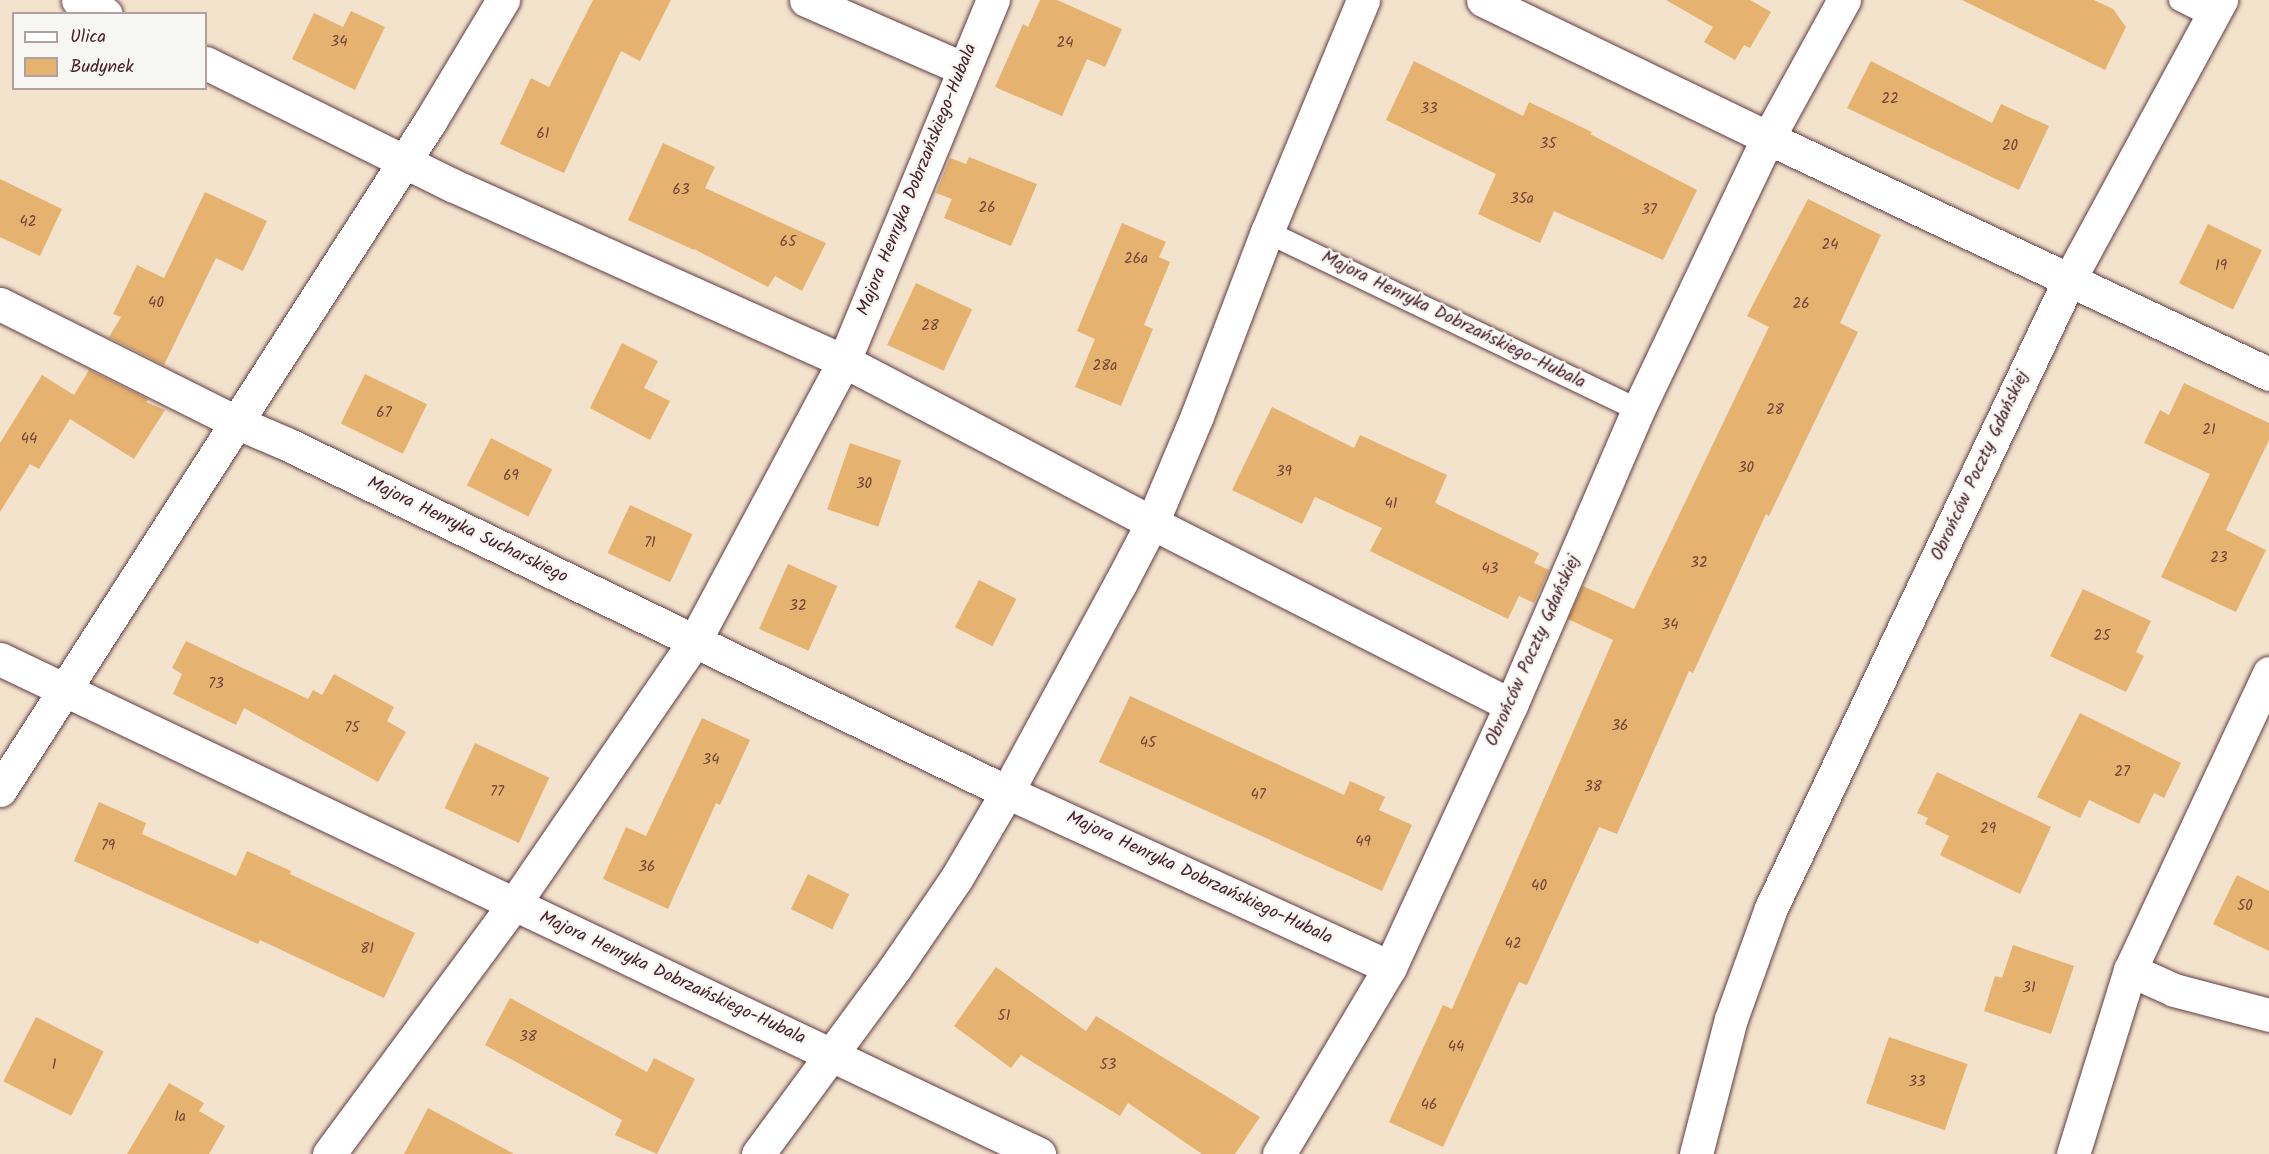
<!DOCTYPE html>
<meta charset="utf-8">
<style>
body{margin:0}
#map{position:relative;width:2269px;height:1154px;overflow:hidden;background:#f3e3cc;font-family:Kalam,sans-serif}
div>[style]{position:absolute}
.building>*{inset:0;background:#e6b270;transform-origin:0 0}
.roads{filter:drop-shadow(0 0 2px #633c43) drop-shadow(0 0 2px #633c43)}
.service>*{height:22px;margin:-11px;padding:0 11px;transform-origin:11px;border-radius:11px;background:#fff}
.minor>*{height:33px;margin:-16.5px;padding:0 16.5px;transform-origin:16.5px;border-radius:16.5px;background:#fff}
span{translate:-50% -50%;white-space:nowrap;text-align:center;line-height:1.15;-webkit-text-stroke:5px #f6f6f2;paint-order:stroke}
.number-label{font-size:15px;color:#71443c}
.number-label span{-webkit-text-stroke-width:0}
.street-label{font-size:18px;color:#4a1f2b}
.legend{position:absolute;left:12px;top:12px;width:195px;height:78px;box-sizing:border-box;background:#f6f6f2;border:2px solid #b1a0a2;margin:0;padding:8px 10px;list-style:none;font-size:18px;color:#4a1f2b}
.legend li{display:flex;align-items:center;gap:12px;height:30px}
.legend b{width:30px;border:2px solid #b1a0a2}
</style>
<div id="map">
<div class="building">
<div style="clip-path:polygon(593px 0,671px 0,640px 61px,621px 51px,564px 173px,500px 144px,531px 78px,549px 87px)"></div>
<div style="clip-path:polygon(1040px 0,1057px 0,1122px 29px,1105px 67px,1087px 59px,1062px 116px,995px 87px,1023px 24px,1028px 27px)"></div>
<div style="clip-path:polygon(1666px 0,1750px 0,1771px 12px,1750px 48px,1744px 45px,1735px 60px,1704px 42px,1713px 27px)"></div>
<div style="clip-path:polygon(1962px 0,2094px 0,2113px 9px,2126px 27px,2105px 70px)"></div>
<div style="clip-path:polygon(351px 11px,385px 27px,355px 90px,292px 59px,314px 13px,343px 27px)"></div>
<div style="clip-path:polygon(1414px 61px,1523px 116px,1529px 102px,1592px 132px,1590px 134px,1697px 190px,1663px 260px,1554px 211px,1540px 243px,1478px 214px,1496px 174px,1386px 120px)"></div>
<div style="clip-path:polygon(1871px 61px,1992px 123px,2001px 104px,2049px 126px,2019px 190px,1847px 108px)"></div>
<div style="clip-path:polygon(663px 143px,715px 167px,705px 188px,826px 243px,802px 291px,775px 276px,768px 287px,694px 249px,694px 250px,628px 220px)"></div>
<div style="clip-path:polygon(969px 157px,1037px 184px,1011px 246px,944px 218px,952px 199px,936px 193px,950px 158px,966px 164px)"></div>
<div style="clip-path:polygon(0 179px,62px 209px,40px 256px,0 237px)"></div>
<div style="clip-path:polygon(205px 192px,267px 221px,243px 271px,216px 258px,164px 365px,109px 337px,121px 317px,113px 314px,137px 265px,164px 278px)"></div>
<div style="clip-path:polygon(1808px 199px,1881px 235px,1840px 323px,1858px 332px,1769px 516px,1766px 514px,1693px 673px,1689px 671px,1617px 834px,1599px 827px,1527px 985px,1519px 982px,1443px 1147px,1389px 1122px,1443px 1005px,1452px 1009px,1613px 640px,1568px 619px,1583px 586px,1634px 609px,1769px 327px,1747px 316px)"></div>
<div style="clip-path:polygon(1122px 223px,1166px 242px,1159px 257px,1170px 262px,1144px 325px,1153px 329px,1121px 406px,1075px 387px,1095px 339px,1077px 331px)"></div>
<div style="left:2208px;top:224px;width:60px;height:66px;rotate:26deg"></div>
<div style="left:916px;top:283px;width:62px;height:68px;rotate:25deg"></div>
<div style="clip-path:polygon(622px 343px,658px 361px,644px 388px,670px 401px,650px 440px,590px 408px)"></div>
<div style="clip-path:polygon(89px 370px,148px 399px,146px 402px,165px 410px,134px 459px,70px 419px,39px 469px,30px 464px,0 512px,0 443px,42px 375px,74px 395px)"></div>
<div style="left:365px;top:374px;width:69px;height:55px;rotate:26deg"></div>
<div style="clip-path:polygon(2184px 383px,2269px 423px,2269px 440px,2226px 530px,2266px 550px,2236px 612px,2161px 577px,2210px 474px,2144px 443px,2160px 410px,2169px 415px)"></div>
<div style="clip-path:polygon(1272px 407px,1354px 448px,1360px 435px,1447px 475px,1435px 503px,1539px 553px,1534px 563px,1549px 570px,1534px 603px,1519px 596px,1508px 619px,1370px 551px,1382px 528px,1315px 497px,1302px 524px,1232px 490px)"></div>
<div style="left:491px;top:438px;width:69px;height:53px;rotate:27deg"></div>
<div style="left:850px;top:443px;width:54px;height:70px;rotate:19deg"></div>
<div style="left:630px;top:505px;width:69px;height:53px;rotate:25deg"></div>
<div style="left:788px;top:564px;width:54px;height:71px;rotate:24deg"></div>
<div style="left:979px;top:580px;width:42px;height:53px;rotate:27deg"></div>
<div style="clip-path:polygon(2083px 589px,2151px 621px,2136px 652px,2144px 656px,2126px 692px,2050px 656px)"></div>
<div style="clip-path:polygon(186px 641px,308px 699px,313px 690px,322px 695px,334px 674px,394px 707px,387px 721px,406px 732px,378px 782px,244px 708px,236px 725px,173px 694px,182px 674px,172px 668px)"></div>
<div style="clip-path:polygon(1130px 696px,1344px 795px,1350px 781px,1385px 797px,1379px 810px,1412px 825px,1382px 891px,1099px 762px)"></div>
<div style="clip-path:polygon(2080px 713px,2181px 763px,2164px 798px,2154px 793px,2139px 824px,2089px 800px,2080px 818px,2037px 797px)"></div>
<div style="clip-path:polygon(702px 718px,750px 740px,720px 805px,716px 803px,668px 909px,603px 879px,626px 827px,646px 836px)"></div>
<div style="left:475px;top:743px;width:82px;height:72px;rotate:25deg"></div>
<div style="clip-path:polygon(1937px 772px,2051px 827px,2020px 894px,1940px 855px,1949px 836px,1925px 824px,1928px 818px,1917px 813px)"></div>
<div style="clip-path:polygon(99px 802px,146px 823px,142px 834px,236px 876px,247px 851px,291px 871px,290px 874px,415px 933px,384px 998px,260px 940px,258px 944px,74px 861px)"></div>
<div style="left:808px;top:874px;width:46px;height:39px;rotate:26deg"></div>
<div style="clip-path:polygon(2237px 875px,2269px 891px,2269px 951px,2213px 924px)"></div>
<div style="clip-path:polygon(2013px 945px,2074px 966px,2051px 1034px,1984px 1011px,1995px 976px,2002px 978px)"></div>
<div style="clip-path:polygon(996px 967px,1086px 1031px,1096px 1016px,1260px 1117px,1235px 1154px,1202px 1154px,1128px 1103px,1120px 1116px,1021px 1055px,1011px 1068px,954px 1026px)"></div>
<div style="clip-path:polygon(510px 998px,647px 1072px,654px 1058px,695px 1079px,657px 1154px,615px 1135px,622px 1120px,485px 1045px)"></div>
<div style="left:36px;top:1017px;width:76px;height:72px;rotate:27deg"></div>
<div style="left:1889px;top:1037px;width:83px;height:70px;rotate:19deg"></div>
<div style="clip-path:polygon(169px 1083px,204px 1103px,199px 1111px,225px 1126px,209px 1154px,127px 1154px)"></div>
<div style="clip-path:polygon(428px 1108px,514px 1154px,404px 1154px)"></div>
</div>
<div class="roads">
<div class="service">
<div style="left:2180px;top:0;width:35px;rotate:27deg"></div>
<div style="left:1267px;top:232px;width:411px;rotate:25.6deg"></div>
</div>
<div class="minor">
<div style="left:78px;top:0;width:31px;rotate:27deg"></div>
<div style="left:806px;top:0;width:172px;rotate:23.6deg"></div>
<div style="left:1483px;top:0;width:317px;rotate:25.8deg"></div>
<div style="left:1768px;top:138px;width:554px;rotate:25.22deg"></div>
<div style="left:206px;top:63px;width:275px;rotate:26.4deg"></div>
<div style="left:452px;top:185px;width:430px;rotate:24.2deg"></div>
<div style="left:844px;top:361px;width:348px;rotate:27.7deg"></div>
<div style="left:1152px;top:523px;width:402px;rotate:26.9deg"></div>
<div style="left:0;top:304px;width:266px;rotate:26.6deg"></div>
<div style="left:238px;top:423px;width:53px;rotate:23.2deg"></div>
<div style="left:287px;top:444px;width:800px;rotate:25.8deg"></div>
<div style="left:1007px;top:792px;width:421px;rotate:24.6deg"></div>
<div style="left:0;top:659px;width:1151px;rotate:25.47deg"></div>
<div style="left:0;top:790px;width:793px;rotate:-57.25deg"></div>
<div style="left:429px;top:123px;width:144px;rotate:-59deg"></div>
<div style="left:2130px;top:970px;width:48px;rotate:24.4deg"></div>
<div style="left:2174px;top:990px;width:98px;rotate:14.7deg"></div>
<div style="left:329px;top:1154px;width:311px;rotate:-53.5deg"></div>
<div style="left:514px;top:904px;width:318px;rotate:-55.5deg"></div>
<div style="left:694px;top:642px;width:319px;rotate:-61.9deg"></div>
<div style="left:844px;top:361px;width:391px;rotate:-67.6deg"></div>
<div style="left:758px;top:1154px;width:231px;rotate:-53.6deg"></div>
<div style="left:895px;top:968px;width:108px;rotate:-55.6deg"></div>
<div style="left:956px;top:879px;width:101px;rotate:-59.6deg"></div>
<div style="left:1007px;top:792px;width:237px;rotate:-61.5deg"></div>
<div style="left:1120px;top:584px;width:69px;rotate:-62.3deg"></div>
<div style="left:1152px;top:523px;width:116px;rotate:-67.2deg"></div>
<div style="left:1197px;top:416px;width:197px;rotate:-69.2deg"></div>
<div style="left:1267px;top:232px;width:251px;rotate:-67.5deg"></div>
<div style="left:1279px;top:1154px;width:217px;rotate:-59.3deg"></div>
<div style="left:1390px;top:967px;width:289px;rotate:-65.2deg"></div>
<div style="left:1511px;top:705px;width:321px;rotate:-66.7deg"></div>
<div style="left:1638px;top:410px;width:301px;rotate:-64.5deg"></div>
<div style="left:1768px;top:138px;width:158px;rotate:-61.2deg"></div>
<div style="left:1696px;top:1154px;width:139px;rotate:-75.5deg"></div>
<div style="left:1731px;top:1019px;width:118px;rotate:-70.2deg"></div>
<div style="left:1771px;top:908px;width:695px;rotate:-64.61deg"></div>
<div style="left:2069px;top:280px;width:319px;rotate:-61.5deg"></div>
<div style="left:2073px;top:1154px;width:193px;rotate:-72.8deg"></div>
<div style="left:2130px;top:970px;width:328px;rotate:-64.9deg"></div>
</div>
</div>
<div class="number-label">
<span style="left:339px;top:43px">34</span>
<span style="left:1065px;top:44px">24</span>
<span style="left:1890px;top:100px">22</span>
<span style="left:1429px;top:110px">33</span>
<span style="left:543px;top:135px">61</span>
<span style="left:1548px;top:145px">35</span>
<span style="left:2010px;top:147px">20</span>
<span style="left:681px;top:191px">63</span>
<span style="left:1522px;top:200px">35a</span>
<span style="left:987px;top:209px">26</span>
<span style="left:1649px;top:211px">37</span>
<span style="left:28px;top:223px">42</span>
<span style="left:788px;top:243px">65</span>
<span style="left:1830px;top:246px">24</span>
<span style="left:1136px;top:260px">26a</span>
<span style="left:2221px;top:267px">19</span>
<span style="left:156px;top:304px">40</span>
<span style="left:1801px;top:305px">26</span>
<span style="left:930px;top:327px">28</span>
<span style="left:1105px;top:367px">28a</span>
<span style="left:1775px;top:411px">28</span>
<span style="left:384px;top:414px">67</span>
<span style="left:2209px;top:431px">21</span>
<span style="left:29px;top:440px">44</span>
<span style="left:1746px;top:469px">30</span>
<span style="left:1284px;top:473px">39</span>
<span style="left:511px;top:477px">69</span>
<span style="left:864px;top:485px">30</span>
<span style="left:1391px;top:505px">41</span>
<span style="left:650px;top:544px">71</span>
<span style="left:2219px;top:559px">23</span>
<span style="left:1699px;top:564px">32</span>
<span style="left:1490px;top:570px">43</span>
<span style="left:798px;top:607px">32</span>
<span style="left:1670px;top:626px">34</span>
<span style="left:2102px;top:637px">25</span>
<span style="left:216px;top:685px">73</span>
<span style="left:1620px;top:727px">36</span>
<span style="left:352px;top:729px">75</span>
<span style="left:1148px;top:744px">45</span>
<span style="left:711px;top:761px">34</span>
<span style="left:2122px;top:773px">27</span>
<span style="left:1593px;top:788px">38</span>
<span style="left:497px;top:793px">77</span>
<span style="left:1258px;top:796px">47</span>
<span style="left:1988px;top:830px">29</span>
<span style="left:1363px;top:843px">49</span>
<span style="left:108px;top:847px">79</span>
<span style="left:647px;top:868px">36</span>
<span style="left:1539px;top:887px">40</span>
<span style="left:2245px;top:907px">50</span>
<span style="left:1513px;top:945px">42</span>
<span style="left:367px;top:950px">81</span>
<span style="left:2029px;top:989px">31</span>
<span style="left:1004px;top:1017px">51</span>
<span style="left:528px;top:1038px">38</span>
<span style="left:1456px;top:1048px">44</span>
<span style="left:54px;top:1066px">1</span>
<span style="left:1108px;top:1066px">53</span>
<span style="left:1917px;top:1083px">33</span>
<span style="left:1429px;top:1106px">46</span>
<span style="left:180px;top:1118px">1a</span>
</div>
<div class="street-label">
<span style="left:918px;top:180px;rotate:-68deg">Majora Henryka Dobrzańskiego-Hubala</span>
<span style="left:1453px;top:321px;rotate:26deg">Majora Henryka Dobrzańskiego-Hubala</span>
<span style="left:1981px;top:466px;rotate:-65deg">Obrońców Poczty Gdańskiej</span>
<span style="left:467px;top:531px;rotate:26deg">Majora Henryka Sucharskiego</span>
<span style="left:1534px;top:651px;rotate:-66deg">Obrońców Poczty Gdańskiej</span>
<span style="left:1199px;top:879px;rotate:25deg">Majora Henryka Dobrzańskiego-Hubala</span>
<span style="left:672px;top:979px;rotate:25deg">Majora Henryka Dobrzańskiego-Hubala</span>
</div>
<ul class="legend">
<li><b style="height:8px;background:#fff"></b>Ulica</li>
<li><b style="height:16px;background:#e6b270"></b>Budynek</li>
</ul>
</div>
